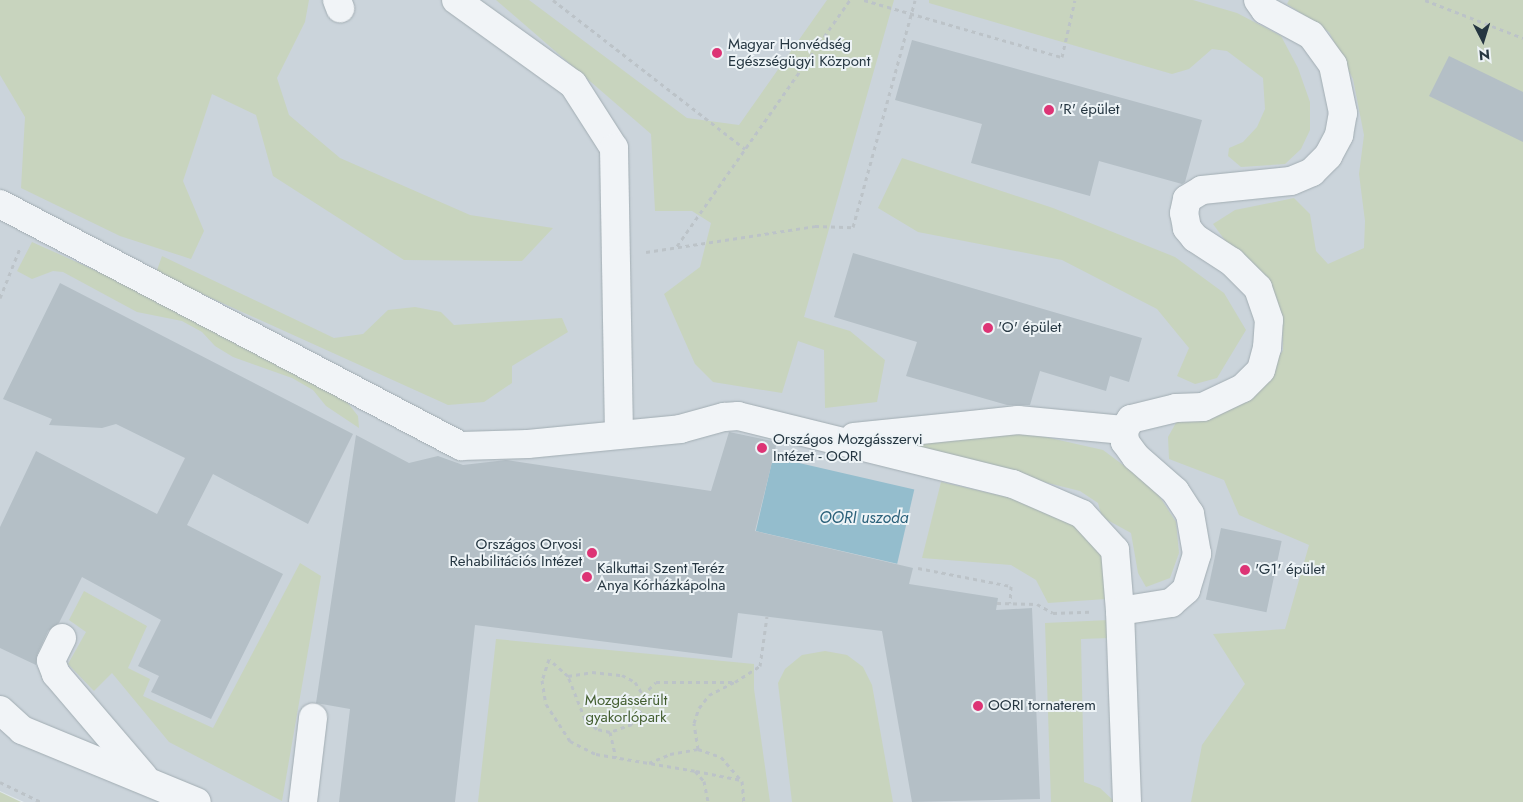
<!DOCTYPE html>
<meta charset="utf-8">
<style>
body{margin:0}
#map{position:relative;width:1523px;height:802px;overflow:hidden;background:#dde5e9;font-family:Jost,sans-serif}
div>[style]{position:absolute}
.built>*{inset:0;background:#cbd4db}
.green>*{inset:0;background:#c8d4be}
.water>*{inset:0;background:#94bdcd;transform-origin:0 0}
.building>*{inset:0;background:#b4bfc6;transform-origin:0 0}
.path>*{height:3px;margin-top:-1.5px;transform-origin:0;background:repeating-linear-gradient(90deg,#bcc3c8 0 4px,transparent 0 8px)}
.roads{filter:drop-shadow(0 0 1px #a2adb3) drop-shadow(0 0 1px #a2adb3)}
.minor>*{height:28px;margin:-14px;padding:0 14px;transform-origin:14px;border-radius:14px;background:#f1f4f7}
.dots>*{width:14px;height:14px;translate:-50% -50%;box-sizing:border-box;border:2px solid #edf3f6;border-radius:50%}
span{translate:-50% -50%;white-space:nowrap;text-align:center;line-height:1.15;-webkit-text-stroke:4px #edf3f6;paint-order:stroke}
.poi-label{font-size:15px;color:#253641}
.left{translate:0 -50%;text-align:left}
.right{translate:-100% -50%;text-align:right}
.park-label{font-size:15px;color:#445f31}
.water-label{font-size:16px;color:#2b617a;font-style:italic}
.north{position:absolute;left:1458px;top:15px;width:50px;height:50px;-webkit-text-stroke:4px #edf3f6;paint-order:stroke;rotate:175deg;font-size:14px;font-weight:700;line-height:20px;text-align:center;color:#253641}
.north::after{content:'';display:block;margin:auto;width:18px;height:22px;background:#253641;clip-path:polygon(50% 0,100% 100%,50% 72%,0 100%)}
</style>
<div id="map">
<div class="built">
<div style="clip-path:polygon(0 0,1523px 0,1523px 802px,24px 802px,0 791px)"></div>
</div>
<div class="green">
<div style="clip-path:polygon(0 0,309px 0,305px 22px,277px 78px,289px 115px,340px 158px,470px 215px,553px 228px,522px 261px,404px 260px,273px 176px,256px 115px,212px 94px,183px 181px,204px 231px,191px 259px,120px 236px,21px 188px,25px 117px,0 75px)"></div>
<div style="clip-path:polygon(496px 0,529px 0,687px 118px,739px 125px,827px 0,894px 0,804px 317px,850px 331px,885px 360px,877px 402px,825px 408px,824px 350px,798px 341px,782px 393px,713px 382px,695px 364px,664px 294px,700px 267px,711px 223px,692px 211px,655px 211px,651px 134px)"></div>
<div style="clip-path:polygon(929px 0,1193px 0,1237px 13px,1281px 36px,1298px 68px,1310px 102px,1310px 130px,1301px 149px,1285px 164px,1241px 167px,1228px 156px,1229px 148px,1243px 142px,1257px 127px,1265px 109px,1263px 78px,1227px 51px,1212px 49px,1189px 69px,1172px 74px,929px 3px)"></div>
<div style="clip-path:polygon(1289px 0,1523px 0,1523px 802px,1191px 802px,1202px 745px,1245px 684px,1213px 634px,1285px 629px,1309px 545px,1239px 515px,1224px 480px,1169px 459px,1168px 437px,1177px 421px,1259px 389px,1283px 350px,1282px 318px,1213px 224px,1235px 210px,1294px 198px,1310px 214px,1316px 251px,1328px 264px,1364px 248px,1365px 221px,1359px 174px,1364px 135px,1353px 79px,1329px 32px,1287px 4px)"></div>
<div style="clip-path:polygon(902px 158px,1053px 208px,1175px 257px,1224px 293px,1246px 330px,1217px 378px,1195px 384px,1177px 376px,1189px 348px,1157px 309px,1062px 260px,918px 232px,878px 208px)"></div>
<div style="clip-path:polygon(32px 242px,150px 295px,340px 393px,358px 416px,359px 428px,326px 406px,313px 390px,292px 378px,233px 357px,215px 346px,202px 332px,182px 321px,137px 312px,63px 272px,53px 271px,32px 279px,17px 271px)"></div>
<div style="clip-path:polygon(162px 256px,334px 338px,363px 334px,388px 310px,415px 307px,441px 312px,454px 325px,562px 318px,568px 332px,512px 366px,512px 383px,484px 402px,448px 405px,156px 273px)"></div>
<div style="clip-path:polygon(1019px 431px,1103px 450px,1154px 488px,1176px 522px,1179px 553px,1170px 578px,1146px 587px,1138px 573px,1131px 533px,1102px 517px,1098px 503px,1080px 491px,888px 443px)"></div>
<div style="clip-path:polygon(941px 482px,1038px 504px,1092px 536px,1105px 555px,1106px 599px,1048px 603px,1036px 580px,1011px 565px,922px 558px)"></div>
<div style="clip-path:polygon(300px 563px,321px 576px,282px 801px,169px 742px,112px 673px,94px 691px,68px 664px,86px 632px,69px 620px,84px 591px,147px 626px,128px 668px,150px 679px,143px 696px,213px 728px)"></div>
<div style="clip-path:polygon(1109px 620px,1109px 638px,1081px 639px,1084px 782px,1100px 788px,1115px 802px,1051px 802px,1045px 623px)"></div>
<div style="clip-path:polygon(496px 639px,754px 664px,754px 689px,770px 802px,478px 802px)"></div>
<div style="clip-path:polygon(825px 651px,847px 655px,863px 667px,872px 685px,893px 802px,792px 802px,778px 683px,785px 669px,802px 655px)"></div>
<div style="clip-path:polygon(0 792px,21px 802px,0 802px)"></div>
</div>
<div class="water">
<div style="left:773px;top:457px;width:145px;height:76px;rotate:13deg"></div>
</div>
<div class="building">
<div style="clip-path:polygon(912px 40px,1202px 120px,1185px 182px,1182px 184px,1099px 161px,1090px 196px,971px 163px,982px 124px,895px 100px)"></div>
<div style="clip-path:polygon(1449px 56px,1523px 92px,1523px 142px,1429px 96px)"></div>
<div style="clip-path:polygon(853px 253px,1142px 338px,1129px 382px,1110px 376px,1106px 391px,1040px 371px,1030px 405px,1007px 405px,906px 376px,917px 342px,834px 317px)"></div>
<div style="clip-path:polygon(60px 283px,353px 434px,308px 524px,213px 474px,187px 525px,283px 574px,211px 719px,151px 692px,159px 676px,138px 666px,161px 620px,82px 577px,59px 623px,48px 631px,37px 655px,36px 665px,0 648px,0 527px,36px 451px,157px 514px,185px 458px,116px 424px,102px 428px,49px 425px,52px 419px,3px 399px)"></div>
<div style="clip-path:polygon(729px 432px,777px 442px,755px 531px,913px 568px,909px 584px,998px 598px,996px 610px,1032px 608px,1040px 799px,912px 802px,882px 631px,738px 613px,732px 658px,475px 625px,455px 802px,339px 802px,350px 709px,316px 703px,356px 435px,409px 463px,438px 456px,463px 465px,506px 460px,711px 491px)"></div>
<div style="left:1221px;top:528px;width:62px;height:73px;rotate:12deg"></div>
</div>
<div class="path">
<div style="left:553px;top:0;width:243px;rotate:37.8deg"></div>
<div style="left:864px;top:0;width:206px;rotate:16.1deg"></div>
<div style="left:1062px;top:57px;width:58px;rotate:-77.2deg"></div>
<div style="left:1425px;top:0;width:105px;rotate:21.2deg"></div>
<div style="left:677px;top:246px;width:301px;rotate:-54.9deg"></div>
<div style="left:646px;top:252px;width:171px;rotate:-8.7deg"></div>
<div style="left:815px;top:226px;width:38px;rotate:2deg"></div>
<div style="left:853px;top:227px;width:235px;rotate:-74.7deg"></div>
<div style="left:0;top:298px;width:54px;rotate:-68.2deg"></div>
<div style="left:918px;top:568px;width:95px;rotate:11deg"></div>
<div style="left:1011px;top:586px;width:17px;rotate:93deg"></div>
<div style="left:997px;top:603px;width:40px;rotate:1.4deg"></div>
<div style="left:1037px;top:604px;width:18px;rotate:29deg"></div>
<div style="left:1053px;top:613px;width:36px;rotate:-2deg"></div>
<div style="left:568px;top:676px;width:24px;rotate:-9deg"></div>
<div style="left:592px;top:672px;width:30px;rotate:6deg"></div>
<div style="left:622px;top:675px;width:15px;rotate:28deg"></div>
<div style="left:635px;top:682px;width:15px;rotate:58deg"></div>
<div style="left:643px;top:695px;width:15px;rotate:98deg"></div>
<div style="left:641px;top:710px;width:17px;rotate:123deg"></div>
<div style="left:632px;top:724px;width:23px;rotate:160deg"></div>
<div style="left:610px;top:732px;width:13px;rotate:-167deg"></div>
<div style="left:597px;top:729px;width:16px;rotate:-140deg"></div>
<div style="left:585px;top:719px;width:46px;rotate:-111.6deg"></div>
<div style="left:568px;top:676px;width:25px;rotate:-138deg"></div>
<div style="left:549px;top:659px;width:22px;rotate:108deg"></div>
<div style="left:542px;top:680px;width:24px;rotate:81deg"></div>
<div style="left:546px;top:704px;width:44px;rotate:57deg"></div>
<div style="left:570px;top:741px;width:29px;rotate:27deg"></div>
<div style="left:596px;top:754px;width:100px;rotate:9.7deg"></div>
<div style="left:695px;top:771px;width:13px;rotate:48deg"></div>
<div style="left:704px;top:781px;width:21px;rotate:79deg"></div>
<div style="left:643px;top:695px;width:18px;rotate:-45deg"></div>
<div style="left:656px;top:682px;width:79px"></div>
<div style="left:735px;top:682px;width:30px;rotate:-33deg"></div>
<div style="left:760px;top:666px;width:50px;rotate:-82deg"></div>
<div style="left:610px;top:732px;width:26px;rotate:77deg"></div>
<div style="left:698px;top:749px;width:26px;rotate:-99deg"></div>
<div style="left:694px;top:723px;width:16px;rotate:-72deg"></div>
<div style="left:699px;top:708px;width:16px;rotate:-52deg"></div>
<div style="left:709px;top:695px;width:28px;rotate:-27deg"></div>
<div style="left:649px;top:763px;width:23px;rotate:-23deg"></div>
<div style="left:670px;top:754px;width:28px;rotate:-10deg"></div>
<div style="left:698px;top:749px;width:24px;rotate:19deg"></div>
<div style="left:721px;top:757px;width:32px;rotate:49deg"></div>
<div style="left:742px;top:781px;width:21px;rotate:85deg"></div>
<div style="left:696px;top:771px;width:46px;rotate:11.3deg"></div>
<div style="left:0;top:782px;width:46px;rotate:26deg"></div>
</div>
<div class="roads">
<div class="minor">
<div style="left:337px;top:0;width:9px;rotate:69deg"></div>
<div style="left:456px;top:0;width:144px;rotate:35.7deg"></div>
<div style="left:573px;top:84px;width:76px;rotate:57.4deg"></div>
<div style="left:614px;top:148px;width:286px;rotate:89deg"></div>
<div style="left:0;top:204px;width:521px;rotate:27.7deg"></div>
<div style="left:461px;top:446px;width:67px;rotate:-1.7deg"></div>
<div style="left:528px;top:444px;width:153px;rotate:-5.6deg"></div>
<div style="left:680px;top:429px;width:46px;rotate:-15.3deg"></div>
<div style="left:724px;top:417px;width:14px;rotate:-4deg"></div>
<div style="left:738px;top:416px;width:283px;rotate:13.9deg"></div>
<div style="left:1013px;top:484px;width:75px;rotate:23.5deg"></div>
<div style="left:1082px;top:514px;width:49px;rotate:47.5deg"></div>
<div style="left:1115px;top:550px;width:61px;rotate:85.3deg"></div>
<div style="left:1120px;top:611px;width:191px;rotate:87.9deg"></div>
<div style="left:854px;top:437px;width:165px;rotate:-5.9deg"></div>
<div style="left:1018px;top:420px;width:106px;rotate:5.4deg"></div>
<div style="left:1120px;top:611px;width:52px;rotate:-8.9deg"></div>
<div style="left:1171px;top:603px;width:20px;rotate:-41deg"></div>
<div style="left:1186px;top:590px;width:38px;rotate:-73deg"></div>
<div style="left:1197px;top:554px;width:41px;rotate:-99.9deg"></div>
<div style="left:1190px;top:514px;width:27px;rotate:-123deg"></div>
<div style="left:1175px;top:491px;width:52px;rotate:-138.9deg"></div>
<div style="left:1136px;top:457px;width:19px;rotate:-126deg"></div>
<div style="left:1125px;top:442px;width:12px;rotate:-95deg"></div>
<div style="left:1124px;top:430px;width:13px;rotate:-58deg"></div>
<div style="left:1131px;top:419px;width:46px;rotate:-13.7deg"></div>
<div style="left:1176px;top:408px;width:27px;rotate:-2deg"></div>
<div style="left:1203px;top:407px;width:44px;rotate:-25.4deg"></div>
<div style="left:1243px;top:388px;width:25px;rotate:-45deg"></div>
<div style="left:1261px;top:370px;width:23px;rotate:-75deg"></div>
<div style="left:1267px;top:348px;width:28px;rotate:-86deg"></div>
<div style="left:1269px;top:320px;width:34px;rotate:-109deg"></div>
<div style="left:1258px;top:288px;width:37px;rotate:-135deg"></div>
<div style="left:1232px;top:262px;width:44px;rotate:-147deg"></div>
<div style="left:1195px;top:238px;width:13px;rotate:-129deg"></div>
<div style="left:1187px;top:228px;width:15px;rotate:-101deg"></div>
<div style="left:1184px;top:213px;width:14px;rotate:-78deg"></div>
<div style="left:1187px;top:199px;width:17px;rotate:-31deg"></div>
<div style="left:1202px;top:190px;width:89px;rotate:-5.8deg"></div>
<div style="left:1291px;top:181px;width:23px;rotate:-23deg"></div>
<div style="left:1312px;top:172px;width:23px;rotate:-45deg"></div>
<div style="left:1328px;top:156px;width:24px;rotate:-62deg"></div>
<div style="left:1339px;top:135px;width:22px;rotate:-80deg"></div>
<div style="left:1343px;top:113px;width:49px;rotate:-101.8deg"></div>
<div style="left:1333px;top:65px;width:37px;rotate:-126deg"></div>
<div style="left:1311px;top:35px;width:52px;rotate:-151.5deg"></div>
<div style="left:1265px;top:10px;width:12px;rotate:-125deg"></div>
<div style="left:62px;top:638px;width:25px;rotate:116deg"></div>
<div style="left:51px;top:661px;width:14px;rotate:69deg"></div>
<div style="left:56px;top:674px;width:135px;rotate:49.5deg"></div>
<div style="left:0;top:710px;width:30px;rotate:42deg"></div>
<div style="left:22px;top:730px;width:189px;rotate:22.4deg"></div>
<div style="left:303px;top:802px;width:85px;rotate:-83.2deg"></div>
</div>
</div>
<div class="dots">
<div style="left:717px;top:53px;background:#dd3475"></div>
<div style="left:1049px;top:110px;background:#dd3475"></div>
<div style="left:988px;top:328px;background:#dd3475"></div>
<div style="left:762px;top:448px;background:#dd3475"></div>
<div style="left:592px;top:553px;background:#dd3475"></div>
<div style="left:1245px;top:570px;background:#dd3475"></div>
<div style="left:587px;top:577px;background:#dd3475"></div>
<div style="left:978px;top:706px;background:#dd3475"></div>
</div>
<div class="poi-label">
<span class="left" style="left:728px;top:53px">Magyar Honvédség<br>Egészségügyi Központ</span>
<span class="left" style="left:1059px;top:110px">'R' épület</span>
<span class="left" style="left:998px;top:328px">'O' épület</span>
<span class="left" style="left:773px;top:448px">Országos Mozgásszervi<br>Intézet - OORI</span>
<span class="right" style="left:582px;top:553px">Országos Orvosi<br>Rehabilitációs Intézet</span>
<span class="left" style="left:597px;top:577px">Kalkuttai Szent Teréz<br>Anya Kórházkápolna</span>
<span class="left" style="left:1255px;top:570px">'G1' épület</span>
<span class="left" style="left:988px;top:706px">OORI tornaterem</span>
</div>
<div class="park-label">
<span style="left:626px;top:709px">Mozgássérült<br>gyakorlópark</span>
</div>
<div class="water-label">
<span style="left:864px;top:518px">OORI uszoda</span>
</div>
<div class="north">N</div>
</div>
